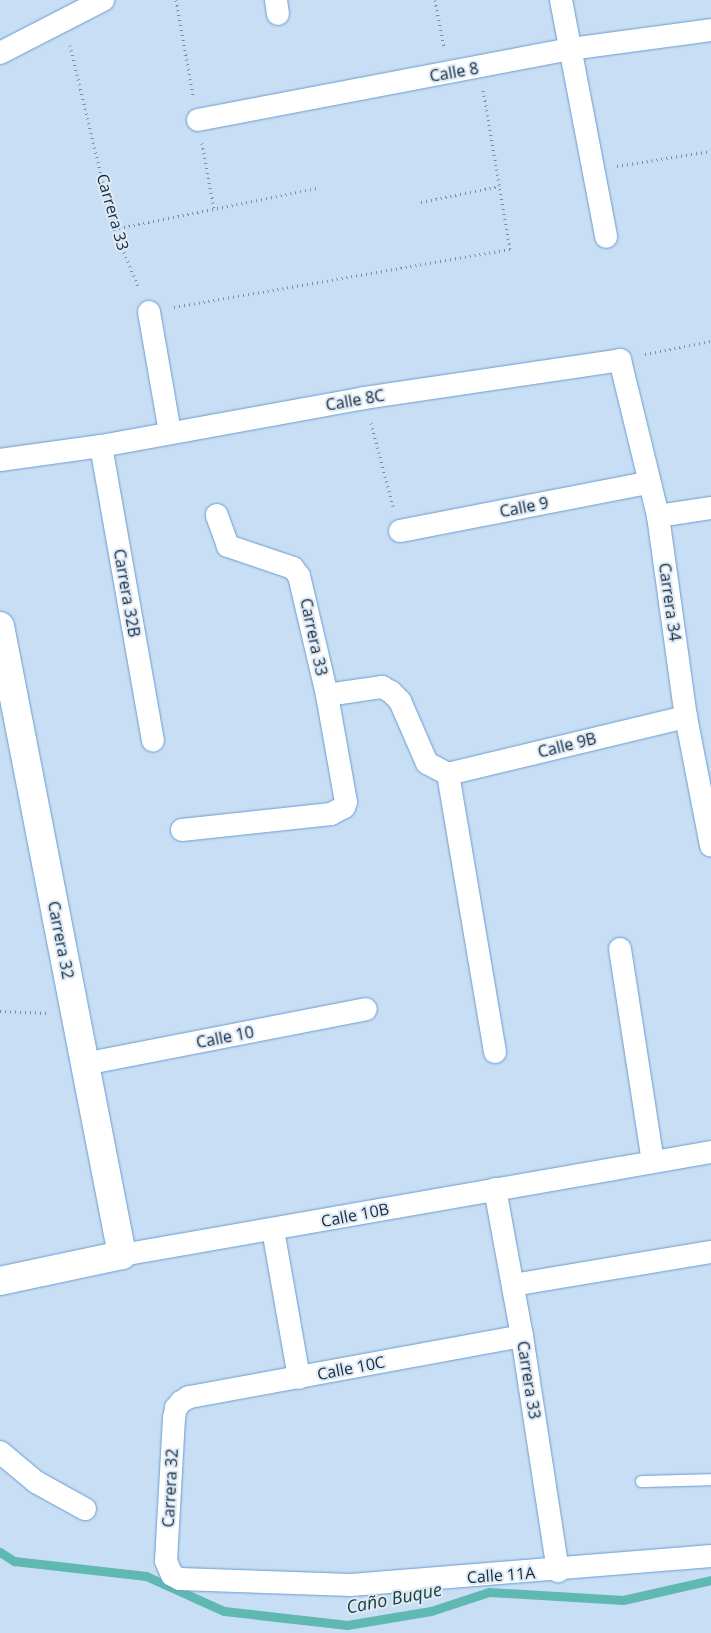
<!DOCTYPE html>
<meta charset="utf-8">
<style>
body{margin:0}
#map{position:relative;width:711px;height:1633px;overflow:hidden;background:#c8def4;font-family:"Open Sans",sans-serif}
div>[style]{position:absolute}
.stream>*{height:9px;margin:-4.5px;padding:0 4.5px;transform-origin:4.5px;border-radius:4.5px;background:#5fb8b1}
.path>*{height:3px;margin-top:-1.5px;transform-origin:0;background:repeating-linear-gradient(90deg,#788ea4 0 1px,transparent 0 5px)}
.roads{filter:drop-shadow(0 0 1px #689dd1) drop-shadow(0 0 1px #689dd1)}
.lane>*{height:11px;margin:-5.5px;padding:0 5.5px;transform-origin:5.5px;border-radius:5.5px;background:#fff}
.street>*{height:22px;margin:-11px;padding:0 11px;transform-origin:11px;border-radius:11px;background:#fff}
.secondary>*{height:28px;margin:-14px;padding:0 14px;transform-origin:14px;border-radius:14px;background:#fff}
span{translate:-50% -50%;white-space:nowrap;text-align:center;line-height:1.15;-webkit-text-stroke:4px #dfeaf5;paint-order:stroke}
.street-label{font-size:16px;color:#152b40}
.water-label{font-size:18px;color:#17413e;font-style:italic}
</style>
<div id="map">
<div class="stream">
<div style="left:0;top:1552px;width:17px;rotate:33deg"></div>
<div style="left:14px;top:1561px;width:133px;rotate:6.5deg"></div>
<div style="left:146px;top:1576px;width:85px;rotate:24.2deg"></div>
<div style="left:224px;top:1611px;width:124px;rotate:6.5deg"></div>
<div style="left:347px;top:1625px;width:85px;rotate:-9.5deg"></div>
<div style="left:431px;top:1611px;width:61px;rotate:-18.1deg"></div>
<div style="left:489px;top:1592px;width:134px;rotate:3.4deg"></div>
<div style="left:623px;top:1600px;width:90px;rotate:-12.8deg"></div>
</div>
<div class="path">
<div style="left:176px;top:0;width:97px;rotate:79.9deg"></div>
<div style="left:435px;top:0;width:48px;rotate:79.2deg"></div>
<div style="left:70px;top:45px;width:189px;rotate:76.6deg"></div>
<div style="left:114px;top:229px;width:64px;rotate:67deg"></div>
<div style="left:202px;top:143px;width:67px;rotate:79.7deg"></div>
<div style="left:617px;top:166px;width:95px;rotate:-9.1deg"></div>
<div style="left:421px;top:202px;width:80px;rotate:-11.6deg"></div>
<div style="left:114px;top:229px;width:208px;rotate:-11.4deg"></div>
<div style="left:174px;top:307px;width:341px;rotate:-9.8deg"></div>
<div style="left:510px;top:249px;width:161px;rotate:-99.6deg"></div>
<div style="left:645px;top:354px;width:67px;rotate:-11.1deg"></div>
<div style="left:371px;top:423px;width:86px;rotate:75.2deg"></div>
<div style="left:0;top:1011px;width:48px;rotate:2.4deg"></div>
</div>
<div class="roads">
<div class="lane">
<div style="left:641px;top:1481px;width:70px;rotate:-1.6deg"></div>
</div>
<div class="street">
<div style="left:276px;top:0;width:14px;rotate:82deg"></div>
<div style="left:561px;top:0;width:241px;rotate:79.2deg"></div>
<div style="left:0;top:53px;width:116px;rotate:-27.2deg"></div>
<div style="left:198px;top:120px;width:380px;rotate:-10.8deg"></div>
<div style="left:571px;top:49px;width:141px;rotate:-7.7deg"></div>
<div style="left:149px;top:312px;width:122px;rotate:80.1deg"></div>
<div style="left:101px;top:446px;width:299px;rotate:80deg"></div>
<div style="left:0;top:460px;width:102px;rotate:-7.9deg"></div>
<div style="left:101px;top:446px;width:267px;rotate:-10.3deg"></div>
<div style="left:364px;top:398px;width:259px;rotate:-8.4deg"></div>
<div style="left:620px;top:360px;width:161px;rotate:76.3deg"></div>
<div style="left:658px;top:516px;width:203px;rotate:82.1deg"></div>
<div style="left:686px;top:717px;width:131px;rotate:79deg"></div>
<div style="left:658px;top:516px;width:54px;rotate:-8.6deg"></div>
<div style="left:400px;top:531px;width:253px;rotate:-11deg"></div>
<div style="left:327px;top:695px;width:56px;rotate:-8.3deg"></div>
<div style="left:382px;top:687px;width:10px;rotate:29deg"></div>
<div style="left:391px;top:692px;width:13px;rotate:45deg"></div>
<div style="left:400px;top:701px;width:68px;rotate:66.5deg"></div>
<div style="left:427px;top:763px;width:24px;rotate:28deg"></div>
<div style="left:448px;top:774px;width:282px;rotate:80.4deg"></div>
<div style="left:448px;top:774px;width:245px;rotate:-13.5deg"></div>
<div style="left:182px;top:830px;width:150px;rotate:-6.1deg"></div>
<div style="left:331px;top:814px;width:15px;rotate:-28deg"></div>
<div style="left:344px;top:807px;width:5px;rotate:-68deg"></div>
<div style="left:346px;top:802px;width:109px;rotate:-100.1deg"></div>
<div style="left:327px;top:695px;width:122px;rotate:-103.2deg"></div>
<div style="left:299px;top:576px;width:10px;rotate:-127deg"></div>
<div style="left:293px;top:568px;width:69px;rotate:-161.3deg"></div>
<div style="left:228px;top:546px;width:33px;rotate:-110deg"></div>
<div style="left:620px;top:949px;width:215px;rotate:81.2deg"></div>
<div style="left:84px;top:1064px;width:287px;rotate:-11deg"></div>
<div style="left:495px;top:1189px;width:149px;rotate:79.6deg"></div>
<div style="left:522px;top:1336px;width:238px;rotate:81.3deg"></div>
<div style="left:273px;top:1230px;width:150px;rotate:80deg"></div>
<div style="left:122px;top:1255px;width:598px;rotate:-9.92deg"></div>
<div style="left:513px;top:1285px;width:201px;rotate:-9.5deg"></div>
<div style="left:522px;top:1336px;width:339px;rotate:169.6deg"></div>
<div style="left:189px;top:1397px;width:9px;rotate:148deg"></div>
<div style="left:181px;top:1402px;width:8px;rotate:130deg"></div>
<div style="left:176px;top:1408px;width:10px;rotate:101deg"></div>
<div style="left:174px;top:1418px;width:143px;rotate:93.2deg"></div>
<div style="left:166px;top:1561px;width:15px;rotate:67deg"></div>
<div style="left:172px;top:1575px;width:9px;rotate:27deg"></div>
<div style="left:180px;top:1579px;width:171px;rotate:2deg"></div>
<div style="left:351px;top:1585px;width:361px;rotate:-4.6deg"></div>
<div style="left:0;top:1452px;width:47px;rotate:39.8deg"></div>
<div style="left:36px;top:1482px;width:56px;rotate:28.9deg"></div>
</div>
<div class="secondary">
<div style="left:0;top:626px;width:641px;rotate:79.02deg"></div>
<div style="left:122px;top:1255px;width:125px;rotate:168deg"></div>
</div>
</div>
<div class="street-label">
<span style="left:454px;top:72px;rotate:-10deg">Calle 8</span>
<span style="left:113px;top:212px;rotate:74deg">Carrera 33</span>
<span style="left:355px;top:400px;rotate:-10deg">Calle 8C</span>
<span style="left:524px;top:507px;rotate:-11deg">Calle 9</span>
<span style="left:127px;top:593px;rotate:80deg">Carrera 32B</span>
<span style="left:670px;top:602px;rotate:82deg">Carrera 34</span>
<span style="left:314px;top:637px;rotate:78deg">Carrera 33</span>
<span style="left:567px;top:745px;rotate:-14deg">Calle 9B</span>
<span style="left:61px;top:940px;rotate:79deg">Carrera 32</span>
<span style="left:225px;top:1037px;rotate:-11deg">Calle 10</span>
<span style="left:355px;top:1215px;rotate:-11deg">Calle 10B</span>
<span style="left:351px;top:1368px;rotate:-11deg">Calle 10C</span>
<span style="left:529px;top:1380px;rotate:81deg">Carrera 33</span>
<span style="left:170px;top:1488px;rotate:-87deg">Carrera 32</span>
<span style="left:501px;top:1575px;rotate:-4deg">Calle 11A</span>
</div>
<div class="water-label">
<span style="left:394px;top:1598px;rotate:-11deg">Caño Buque</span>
</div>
</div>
